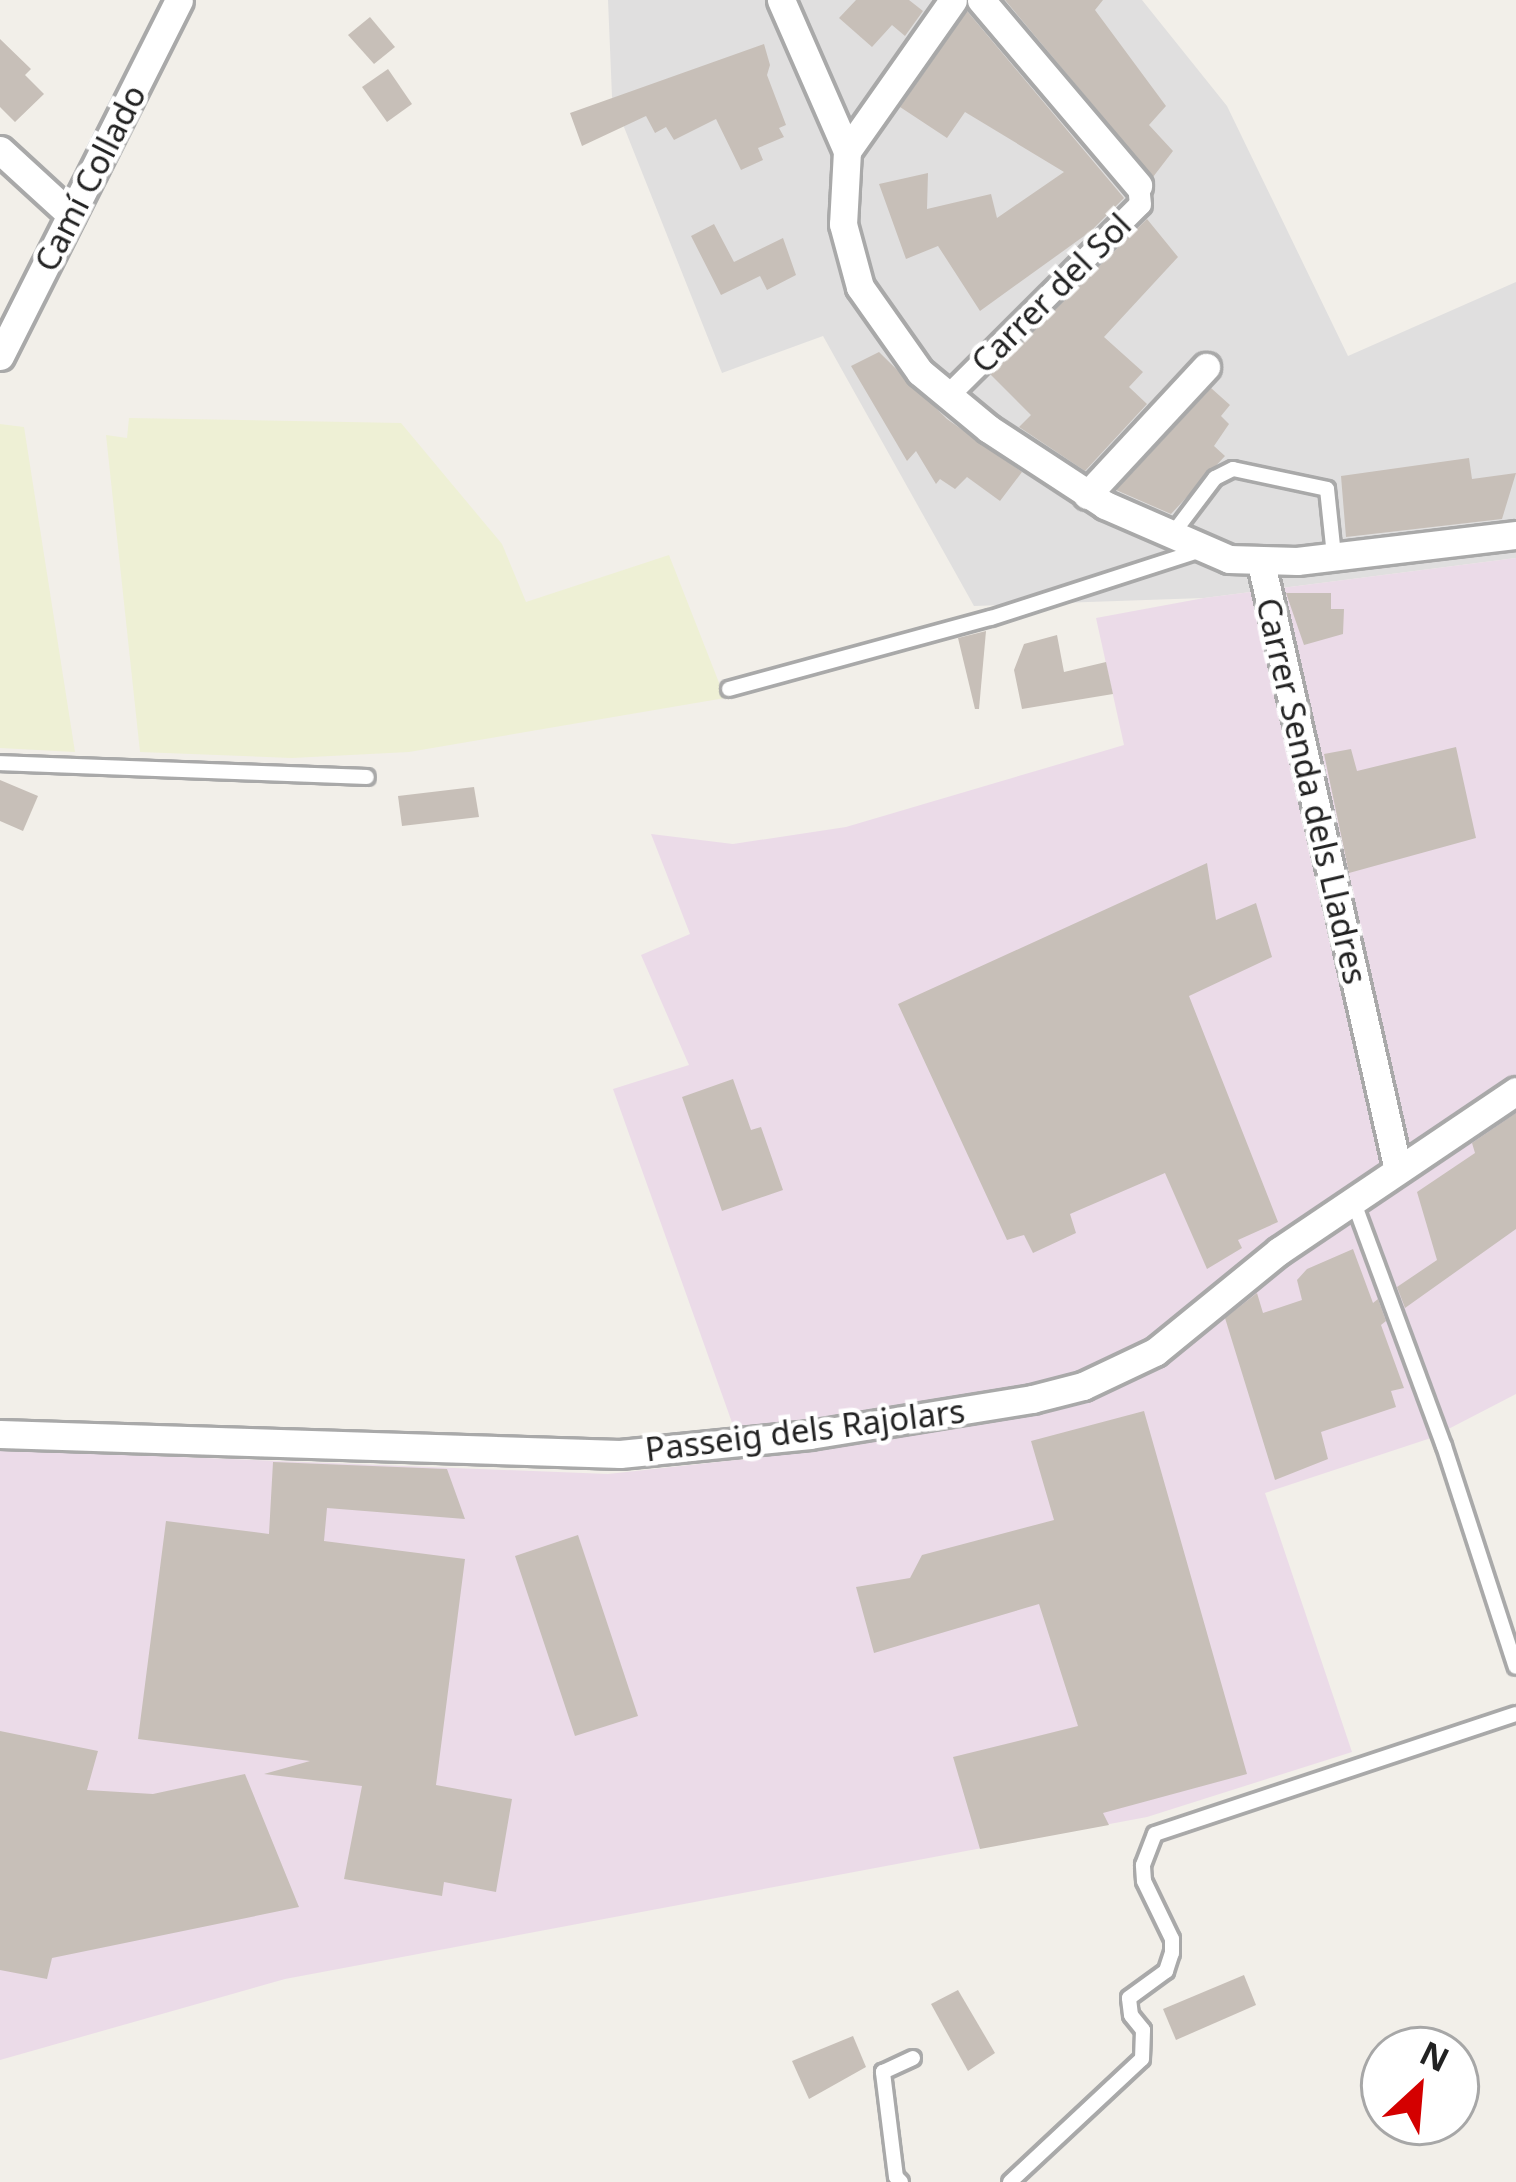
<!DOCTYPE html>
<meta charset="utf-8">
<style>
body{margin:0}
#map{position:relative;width:1516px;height:2182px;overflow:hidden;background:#f2efe9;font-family:"Noto Sans",sans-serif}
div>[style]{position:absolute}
.residential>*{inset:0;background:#e0dfdf}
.industrial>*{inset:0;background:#ebdbe8}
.farmland>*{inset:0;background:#eef0d5}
.building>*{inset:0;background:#c7bfb8}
.roads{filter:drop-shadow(3px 0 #a9a9a9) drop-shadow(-3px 0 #a9a9a9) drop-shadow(0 3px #a9a9a9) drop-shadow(0 -3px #a9a9a9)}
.service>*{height:14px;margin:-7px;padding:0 7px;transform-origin:7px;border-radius:7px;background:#fff}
.pedestrian>*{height:21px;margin:-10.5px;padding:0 10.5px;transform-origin:10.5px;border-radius:10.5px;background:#fff}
.minor>*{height:27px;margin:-13.5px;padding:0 13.5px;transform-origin:13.5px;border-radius:13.5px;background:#fff}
span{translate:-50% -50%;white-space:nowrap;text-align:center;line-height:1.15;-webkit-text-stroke:9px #fff;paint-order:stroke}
.street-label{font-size:33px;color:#222}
.north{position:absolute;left:1360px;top:2026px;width:120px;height:120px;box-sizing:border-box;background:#fff;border:3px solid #a7a7a7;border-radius:50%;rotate:26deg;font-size:33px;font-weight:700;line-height:48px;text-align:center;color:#222}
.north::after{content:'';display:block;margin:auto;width:42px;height:54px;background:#d40000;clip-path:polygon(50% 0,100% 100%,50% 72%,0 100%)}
</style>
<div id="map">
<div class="residential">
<i style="clip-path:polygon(608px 0,1142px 0,1227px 106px,1348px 356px,1516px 282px,1516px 558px,1204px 598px,974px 606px,823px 336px,722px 373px,612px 97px)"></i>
</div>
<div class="industrial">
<i style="clip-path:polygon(1516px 558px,1516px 1394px,1431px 1438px,1265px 1493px,1352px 1752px,1147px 1817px,285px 1979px,0 2060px,0 1450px,608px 1474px,745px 1459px,613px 1089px,689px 1065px,641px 955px,690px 934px,651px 834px,733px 844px,846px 827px,1124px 745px,1096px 618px,1204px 598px)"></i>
</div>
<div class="farmland">
<i style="clip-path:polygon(129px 418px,401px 423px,502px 544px,526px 602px,669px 555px,725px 698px,409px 752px,292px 758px,140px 752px,106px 435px,127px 438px)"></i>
<i style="clip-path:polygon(0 424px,24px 427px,75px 752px,0 748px)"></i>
</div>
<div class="building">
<i style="clip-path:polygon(856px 0,909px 0,923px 11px,905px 36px,892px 25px,872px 47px,839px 18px)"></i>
<i style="clip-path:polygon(1005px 0,1103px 0,1095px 10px,1166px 106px,1149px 125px,1173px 151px,1153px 177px)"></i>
<i style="clip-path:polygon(967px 11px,1124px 198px,1091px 231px,980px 311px,938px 246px,906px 259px,879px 184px,928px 173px,927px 209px,991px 194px,997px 218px,1064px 172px,965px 112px,947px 138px,900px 107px)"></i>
<i style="clip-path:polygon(370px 17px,395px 47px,374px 64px,348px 35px)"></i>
<i style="clip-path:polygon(0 39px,31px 69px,25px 75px,44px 94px,15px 122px,0 107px)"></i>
<i style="clip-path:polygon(764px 44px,770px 65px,767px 75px,786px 125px,779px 128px,784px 137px,758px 148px,763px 160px,741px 170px,716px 119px,674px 140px,666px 127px,655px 133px,646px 116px,582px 146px,570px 113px)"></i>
<i style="clip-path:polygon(388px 69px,412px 104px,387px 122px,362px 87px)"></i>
<i style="clip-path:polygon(1147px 219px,1178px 257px,1104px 337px,1143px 372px,1129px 387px,1147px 404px,1085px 471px,1019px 427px,1031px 415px,990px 374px)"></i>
<i style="clip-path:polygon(714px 224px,734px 262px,783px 238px,796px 275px,767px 290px,760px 276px,721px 295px,691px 236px)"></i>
<i style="clip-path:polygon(879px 352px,947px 419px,1022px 472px,1000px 501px,967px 477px,955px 489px,940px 479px,936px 484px,916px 451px,907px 461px,851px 366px)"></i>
<i style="clip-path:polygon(1211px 388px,1230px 405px,1221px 416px,1229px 424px,1214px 446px,1225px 456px,1171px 514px,1116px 490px)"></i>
<i style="clip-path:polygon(1469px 458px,1472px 479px,1516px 473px,1502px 519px,1346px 537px,1341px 476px)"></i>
<i style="clip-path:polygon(1286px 593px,1331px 593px,1331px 609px,1344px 609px,1343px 634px,1304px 645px)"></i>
<i style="clip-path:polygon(986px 631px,979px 709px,975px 709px,958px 638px)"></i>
<i style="clip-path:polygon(1057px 635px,1064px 672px,1106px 662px,1113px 694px,1022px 709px,1014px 670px,1024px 644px)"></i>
<i style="clip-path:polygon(1456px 747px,1476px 838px,1349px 873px,1324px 754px,1351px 749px,1357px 771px)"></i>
<i style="clip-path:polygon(0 780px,38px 796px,23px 831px,0 821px)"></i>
<i style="clip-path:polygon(474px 787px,479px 817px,402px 826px,398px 796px)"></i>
<i style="clip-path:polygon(1207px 863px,1216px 920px,1256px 903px,1272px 957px,1189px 996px,1278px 1222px,1238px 1240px,1242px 1248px,1207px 1269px,1165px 1173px,1070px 1214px,1076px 1233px,1033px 1253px,1024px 1235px,1007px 1240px,898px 1004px)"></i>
<i style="clip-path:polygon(733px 1079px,751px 1130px,761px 1127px,783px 1190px,722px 1211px,682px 1097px)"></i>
<i style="clip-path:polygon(1516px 1113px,1516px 1229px,1405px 1308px,1397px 1287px,1437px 1260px,1417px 1192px,1475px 1153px,1472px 1143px)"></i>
<i style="clip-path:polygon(1353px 1249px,1373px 1303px,1378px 1299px,1386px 1321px,1381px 1325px,1404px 1388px,1391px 1391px,1396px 1407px,1321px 1432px,1328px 1459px,1275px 1480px,1225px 1318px,1257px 1293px,1263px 1313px,1302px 1300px,1297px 1280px,1307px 1269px)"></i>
<i style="clip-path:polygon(1144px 1411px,1247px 1774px,1103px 1813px,1109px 1825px,980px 1849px,953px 1757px,1078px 1726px,1039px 1604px,874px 1653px,856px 1587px,910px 1578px,922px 1555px,1054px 1520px,1031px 1441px)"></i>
<i style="clip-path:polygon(273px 1462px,447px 1469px,465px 1519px,327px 1508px,324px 1541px,465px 1559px,436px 1785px,512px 1799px,496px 1892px,444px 1882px,442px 1896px,344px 1879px,362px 1786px,264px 1774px,310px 1761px,138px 1739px,166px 1521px,269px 1534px)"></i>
<i style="clip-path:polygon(578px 1535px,638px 1716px,575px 1736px,515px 1556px)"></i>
<i style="clip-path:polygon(0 1731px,98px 1751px,87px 1790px,153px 1794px,245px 1774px,299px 1907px,52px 1958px,47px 1979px,0 1970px)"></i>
<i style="clip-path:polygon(1244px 1975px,1256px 2005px,1176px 2040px,1163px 2009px)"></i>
<i style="clip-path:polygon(958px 1990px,995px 2053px,968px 2071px,931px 2004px)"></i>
<i style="clip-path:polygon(853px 2036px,866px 2067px,809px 2099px,792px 2061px)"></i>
</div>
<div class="roads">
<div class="service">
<i style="left:1171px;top:536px;width:73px;rotate:-52.8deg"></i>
<i style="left:1215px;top:478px;width:20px;rotate:-27deg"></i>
<i style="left:1233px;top:469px;width:96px;rotate:12deg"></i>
<i style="left:1327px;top:489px;width:67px;rotate:84deg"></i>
<i style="left:729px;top:689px;width:271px;rotate:-15.2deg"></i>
<i style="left:991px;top:618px;width:221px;rotate:-17.9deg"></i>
<i style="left:0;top:763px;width:367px;rotate:2.2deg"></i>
<i style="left:1354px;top:1203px;width:259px;rotate:69.7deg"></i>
<i style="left:1444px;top:1446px;width:232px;rotate:72deg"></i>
<i style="left:901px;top:2182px;width:7px;rotate:-135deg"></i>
<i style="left:896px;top:2177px;width:106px;rotate:-97.1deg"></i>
<i style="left:883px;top:2072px;width:33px;rotate:-25deg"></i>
<i style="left:1010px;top:2182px;width:180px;rotate:-43deg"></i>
<i style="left:1142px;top:2059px;width:29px;rotate:-88deg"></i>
<i style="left:1143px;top:2030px;width:19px;rotate:-129deg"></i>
<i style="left:1131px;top:2015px;width:17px;rotate:-97deg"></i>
<i style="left:1129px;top:1998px;width:46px;rotate:-36.1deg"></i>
<i style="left:1166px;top:1971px;width:19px;rotate:-72deg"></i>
<i style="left:1172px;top:1953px;width:14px;rotate:-90deg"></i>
<i style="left:1172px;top:1939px;width:64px;rotate:-115.8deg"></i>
<i style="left:1144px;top:1881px;width:16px;rotate:-94deg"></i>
<i style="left:1143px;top:1865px;width:33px;rotate:-69deg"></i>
<i style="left:1155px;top:1834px;width:380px;rotate:-18.4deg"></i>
</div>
<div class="pedestrian">
<i style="left:947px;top:396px;width:272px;rotate:-44.9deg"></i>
<i style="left:1140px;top:204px;width:19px;rotate:-96deg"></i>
</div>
<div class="minor">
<i style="left:781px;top:0;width:165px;rotate:66.4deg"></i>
<i style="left:847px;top:151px;width:73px;rotate:93.1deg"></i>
<i style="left:843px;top:224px;width:65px;rotate:74.9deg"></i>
<i style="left:860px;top:287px;width:104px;rotate:54.8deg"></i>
<i style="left:920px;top:372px;width:89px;rotate:39.6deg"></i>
<i style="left:989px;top:429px;width:139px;rotate:33.2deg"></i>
<i style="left:1105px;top:505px;width:135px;rotate:23.5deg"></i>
<i style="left:1229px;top:559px;width:68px;rotate:1.7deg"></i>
<i style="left:1297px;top:561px;width:221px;rotate:-6.8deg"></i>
<i style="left:981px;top:0;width:243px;rotate:49.7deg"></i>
<i style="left:0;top:150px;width:96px;rotate:42.5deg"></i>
<i style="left:847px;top:151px;width:184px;rotate:-54.9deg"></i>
<i style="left:0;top:356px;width:398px;rotate:-63.3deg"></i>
<i style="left:1087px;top:495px;width:175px;rotate:-47.1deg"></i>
<i style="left:1261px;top:563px;width:622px;rotate:77.28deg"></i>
<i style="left:0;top:1434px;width:620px;rotate:1.85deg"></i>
<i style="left:620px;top:1454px;width:191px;rotate:-5.7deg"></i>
<i style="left:810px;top:1435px;width:225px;rotate:-9.2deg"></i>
<i style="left:1032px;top:1399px;width:53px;rotate:-14.3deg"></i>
<i style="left:1083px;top:1386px;width:80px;rotate:-25.3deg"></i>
<i style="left:1155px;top:1352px;width:160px;rotate:-39.2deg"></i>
<i style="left:1279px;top:1251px;width:286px;rotate:-34deg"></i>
</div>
</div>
<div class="street-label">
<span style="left:90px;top:178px;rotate:-63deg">Camí Collado</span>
<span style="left:1051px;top:293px;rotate:-45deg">Carrer del Sol</span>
<span style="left:1312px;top:791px;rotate:77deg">Carrer Senda dels Lladres</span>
<span style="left:805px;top:1430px;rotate:-7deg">Passeig dels Rajolars</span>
</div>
<div class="north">N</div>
</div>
